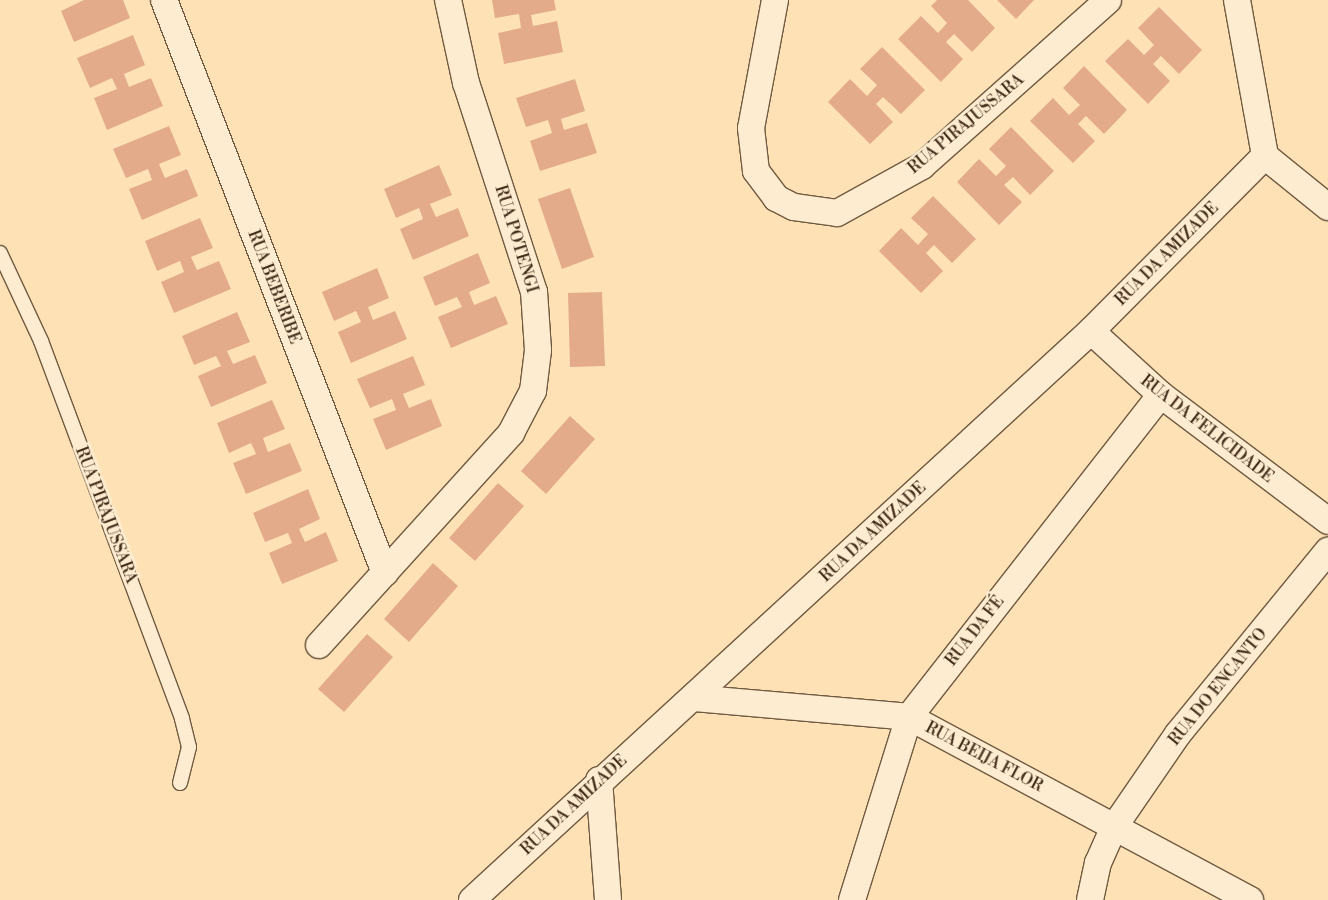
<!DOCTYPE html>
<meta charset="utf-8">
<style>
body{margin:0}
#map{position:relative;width:1328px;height:900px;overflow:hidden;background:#fee2b6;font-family:"Libre Bodoni",serif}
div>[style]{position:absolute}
.building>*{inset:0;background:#e4ab8b}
.roads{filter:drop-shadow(1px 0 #705a41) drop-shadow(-1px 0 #705a41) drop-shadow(0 1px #705a41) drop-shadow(0 -1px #705a41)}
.lane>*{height:14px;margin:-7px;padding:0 7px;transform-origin:7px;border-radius:7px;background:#feecd0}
.street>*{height:26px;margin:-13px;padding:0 13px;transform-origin:13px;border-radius:13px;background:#feecd0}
span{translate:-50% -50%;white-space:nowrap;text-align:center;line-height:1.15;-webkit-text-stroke:5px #feecd0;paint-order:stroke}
.street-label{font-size:16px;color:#412c1a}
</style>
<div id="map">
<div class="building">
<i style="clip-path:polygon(84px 0,123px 0,130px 18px,74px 42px,61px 11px)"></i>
<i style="clip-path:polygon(492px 0,554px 0,556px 10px,531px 15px,533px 26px,557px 21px,563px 52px,504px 64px,498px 33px,521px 28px,519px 14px,495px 18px)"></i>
<i style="clip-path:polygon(937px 0,968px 0,995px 28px,972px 52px,954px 34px,946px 42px,963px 59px,941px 82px,898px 39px,921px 16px,938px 33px,947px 23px,931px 6px)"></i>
<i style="clip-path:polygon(997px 0,1034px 0,1016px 19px)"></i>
<i style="clip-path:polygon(1159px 7px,1202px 50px,1179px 74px,1161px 56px,1153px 64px,1170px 81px,1148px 104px,1105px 61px,1128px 39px,1144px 55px,1154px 45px,1138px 28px)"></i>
<i style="clip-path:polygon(133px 35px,145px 65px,124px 74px,129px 87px,151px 78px,163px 106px,107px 130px,94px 98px,117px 89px,112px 78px,90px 88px,77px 58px)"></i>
<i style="clip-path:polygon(882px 47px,925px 90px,901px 114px,883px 97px,876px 104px,893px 122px,870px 144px,828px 102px,850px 79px,867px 96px,877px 85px,860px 69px)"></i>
<i style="clip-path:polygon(1084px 66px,1127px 110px,1104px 134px,1086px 116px,1078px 124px,1095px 141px,1073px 163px,1030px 121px,1053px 98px,1069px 115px,1080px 105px,1063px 88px)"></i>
<i style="clip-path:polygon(575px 79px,585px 111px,561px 119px,564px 130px,587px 123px,597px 153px,540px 171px,530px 141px,552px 133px,548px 120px,526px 127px,516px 98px)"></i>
<i style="clip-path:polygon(169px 126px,181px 155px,159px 164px,165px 178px,187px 169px,198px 196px,142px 220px,129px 189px,152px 180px,148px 169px,126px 178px,113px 149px)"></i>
<i style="clip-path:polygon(1011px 127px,1054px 171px,1030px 195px,1013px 177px,1004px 185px,1022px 202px,999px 225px,957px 182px,979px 159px,996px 176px,1006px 166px,989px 149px)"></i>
<i style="clip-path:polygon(439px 165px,452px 195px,430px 204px,436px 217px,458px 208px,469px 236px,413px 260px,400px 229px,423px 219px,419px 208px,396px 218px,384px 189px)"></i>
<i style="clip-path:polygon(570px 188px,594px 257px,562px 269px,538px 199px)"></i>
<i style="clip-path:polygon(933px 196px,976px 239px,952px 263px,934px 245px,926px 253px,943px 271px,921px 293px,879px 251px,901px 228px,918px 245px,928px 234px,911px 218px)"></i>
<i style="clip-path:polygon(200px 218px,213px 248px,191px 257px,197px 270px,219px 261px,231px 289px,174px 313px,161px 282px,184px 272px,180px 261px,157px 271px,145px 241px)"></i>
<i style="clip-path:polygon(478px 253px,490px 283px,469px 292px,474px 305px,496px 296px,508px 324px,451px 348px,438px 317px,462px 307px,457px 297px,435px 306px,423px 277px)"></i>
<i style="clip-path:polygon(377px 268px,389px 298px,368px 307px,373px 320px,395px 311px,407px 339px,351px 363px,338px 332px,361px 322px,356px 311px,334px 321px,322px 292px)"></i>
<i style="clip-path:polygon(602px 292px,605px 366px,570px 367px,568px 293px)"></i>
<i style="clip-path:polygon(237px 312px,250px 342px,227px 351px,233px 364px,255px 355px,267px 383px,211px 407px,198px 376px,221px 366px,216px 356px,194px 365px,182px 336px)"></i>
<i style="clip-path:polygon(413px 356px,425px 385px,403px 394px,409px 408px,431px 399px,442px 426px,386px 450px,373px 419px,396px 410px,392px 399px,370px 408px,357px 379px)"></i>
<i style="clip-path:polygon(272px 400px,285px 429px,263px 438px,268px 452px,290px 443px,302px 471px,246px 494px,233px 463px,256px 454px,251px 443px,229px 453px,217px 423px)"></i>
<i style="clip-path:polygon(570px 416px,595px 439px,546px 494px,521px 471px)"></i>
<i style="clip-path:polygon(498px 483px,524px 506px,475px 561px,449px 538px)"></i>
<i style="clip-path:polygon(308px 489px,320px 519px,299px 529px,305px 542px,326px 532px,338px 561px,282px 584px,269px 553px,292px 543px,288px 533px,265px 542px,253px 513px)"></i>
<i style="clip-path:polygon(433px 563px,458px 586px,409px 642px,384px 619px)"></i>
<i style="clip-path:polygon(367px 634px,393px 657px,344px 712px,318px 689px)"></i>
</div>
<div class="roads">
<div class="lane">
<i style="left:0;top:253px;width:97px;rotate:65deg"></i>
<i style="left:41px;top:341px;width:403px;rotate:69.5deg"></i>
<i style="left:182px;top:719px;width:29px;rotate:76deg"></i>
<i style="left:189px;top:747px;width:37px;rotate:104deg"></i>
</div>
<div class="street">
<i style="left:164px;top:0;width:614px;rotate:68.91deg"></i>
<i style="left:775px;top:0;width:130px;rotate:100.6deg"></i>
<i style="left:751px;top:128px;width:43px;rotate:83.4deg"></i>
<i style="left:756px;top:171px;width:34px;rotate:53deg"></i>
<i style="left:776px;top:198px;width:20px;rotate:27deg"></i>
<i style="left:794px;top:207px;width:43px;rotate:7.9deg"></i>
<i style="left:837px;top:213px;width:97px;rotate:-28.9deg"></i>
<i style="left:922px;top:166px;width:249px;rotate:-41.7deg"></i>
<i style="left:1237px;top:0;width:158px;rotate:79.8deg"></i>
<i style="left:1265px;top:156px;width:81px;rotate:39deg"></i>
<i style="left:1091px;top:331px;width:95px;rotate:42.4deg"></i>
<i style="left:1161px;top:395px;width:209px;rotate:37deg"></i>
<i style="left:319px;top:645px;width:286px;rotate:-47.8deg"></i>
<i style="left:511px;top:433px;width:47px;rotate:-62.4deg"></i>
<i style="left:533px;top:391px;width:41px;rotate:-83deg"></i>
<i style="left:538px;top:350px;width:58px;rotate:-93.9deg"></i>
<i style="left:534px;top:292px;width:220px;rotate:-108deg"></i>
<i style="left:466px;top:83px;width:85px;rotate:-102.2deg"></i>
<i style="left:693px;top:698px;width:217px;rotate:5deg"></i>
<i style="left:909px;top:717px;width:387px;rotate:28.2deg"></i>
<i style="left:599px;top:780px;width:120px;rotate:85.7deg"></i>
<i style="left:472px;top:900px;width:841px;rotate:-42.59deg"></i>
<i style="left:1091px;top:331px;width:247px;rotate:-45.2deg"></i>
<i style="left:852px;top:900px;width:192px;rotate:-72.7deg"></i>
<i style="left:909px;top:717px;width:409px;rotate:-52deg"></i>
<i style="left:1090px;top:900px;width:38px;rotate:-78deg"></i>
<i style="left:1098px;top:863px;width:39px;rotate:-66deg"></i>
<i style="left:1114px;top:827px;width:113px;rotate:-55.5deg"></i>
<i style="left:1178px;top:734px;width:237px;rotate:-50.7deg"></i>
</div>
</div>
<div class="street-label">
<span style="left:966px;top:124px;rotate:-40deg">RUA PIRAJUSSARA</span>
<span style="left:516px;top:239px;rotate:73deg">RUA POTENGI</span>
<span style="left:1167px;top:254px;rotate:-45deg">RUA DA AMIZADE</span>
<span style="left:274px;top:287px;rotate:69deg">RUA BEBERIBE</span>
<span style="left:1207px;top:429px;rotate:38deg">RUA DA FELICIDADE</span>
<span style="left:106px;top:515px;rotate:69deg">RUA PIRAJUSSARA</span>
<span style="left:873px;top:532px;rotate:-43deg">RUA DA AMIZADE</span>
<span style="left:975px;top:631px;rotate:-52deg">RUA DA FÉ</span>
<span style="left:1218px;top:687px;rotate:-51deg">RUA DO ENCANTO</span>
<span style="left:984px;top:757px;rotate:28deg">RUA BEIJA FLOR</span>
<span style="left:574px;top:805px;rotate:-43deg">RUA DA AMIZADE</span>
</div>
</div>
